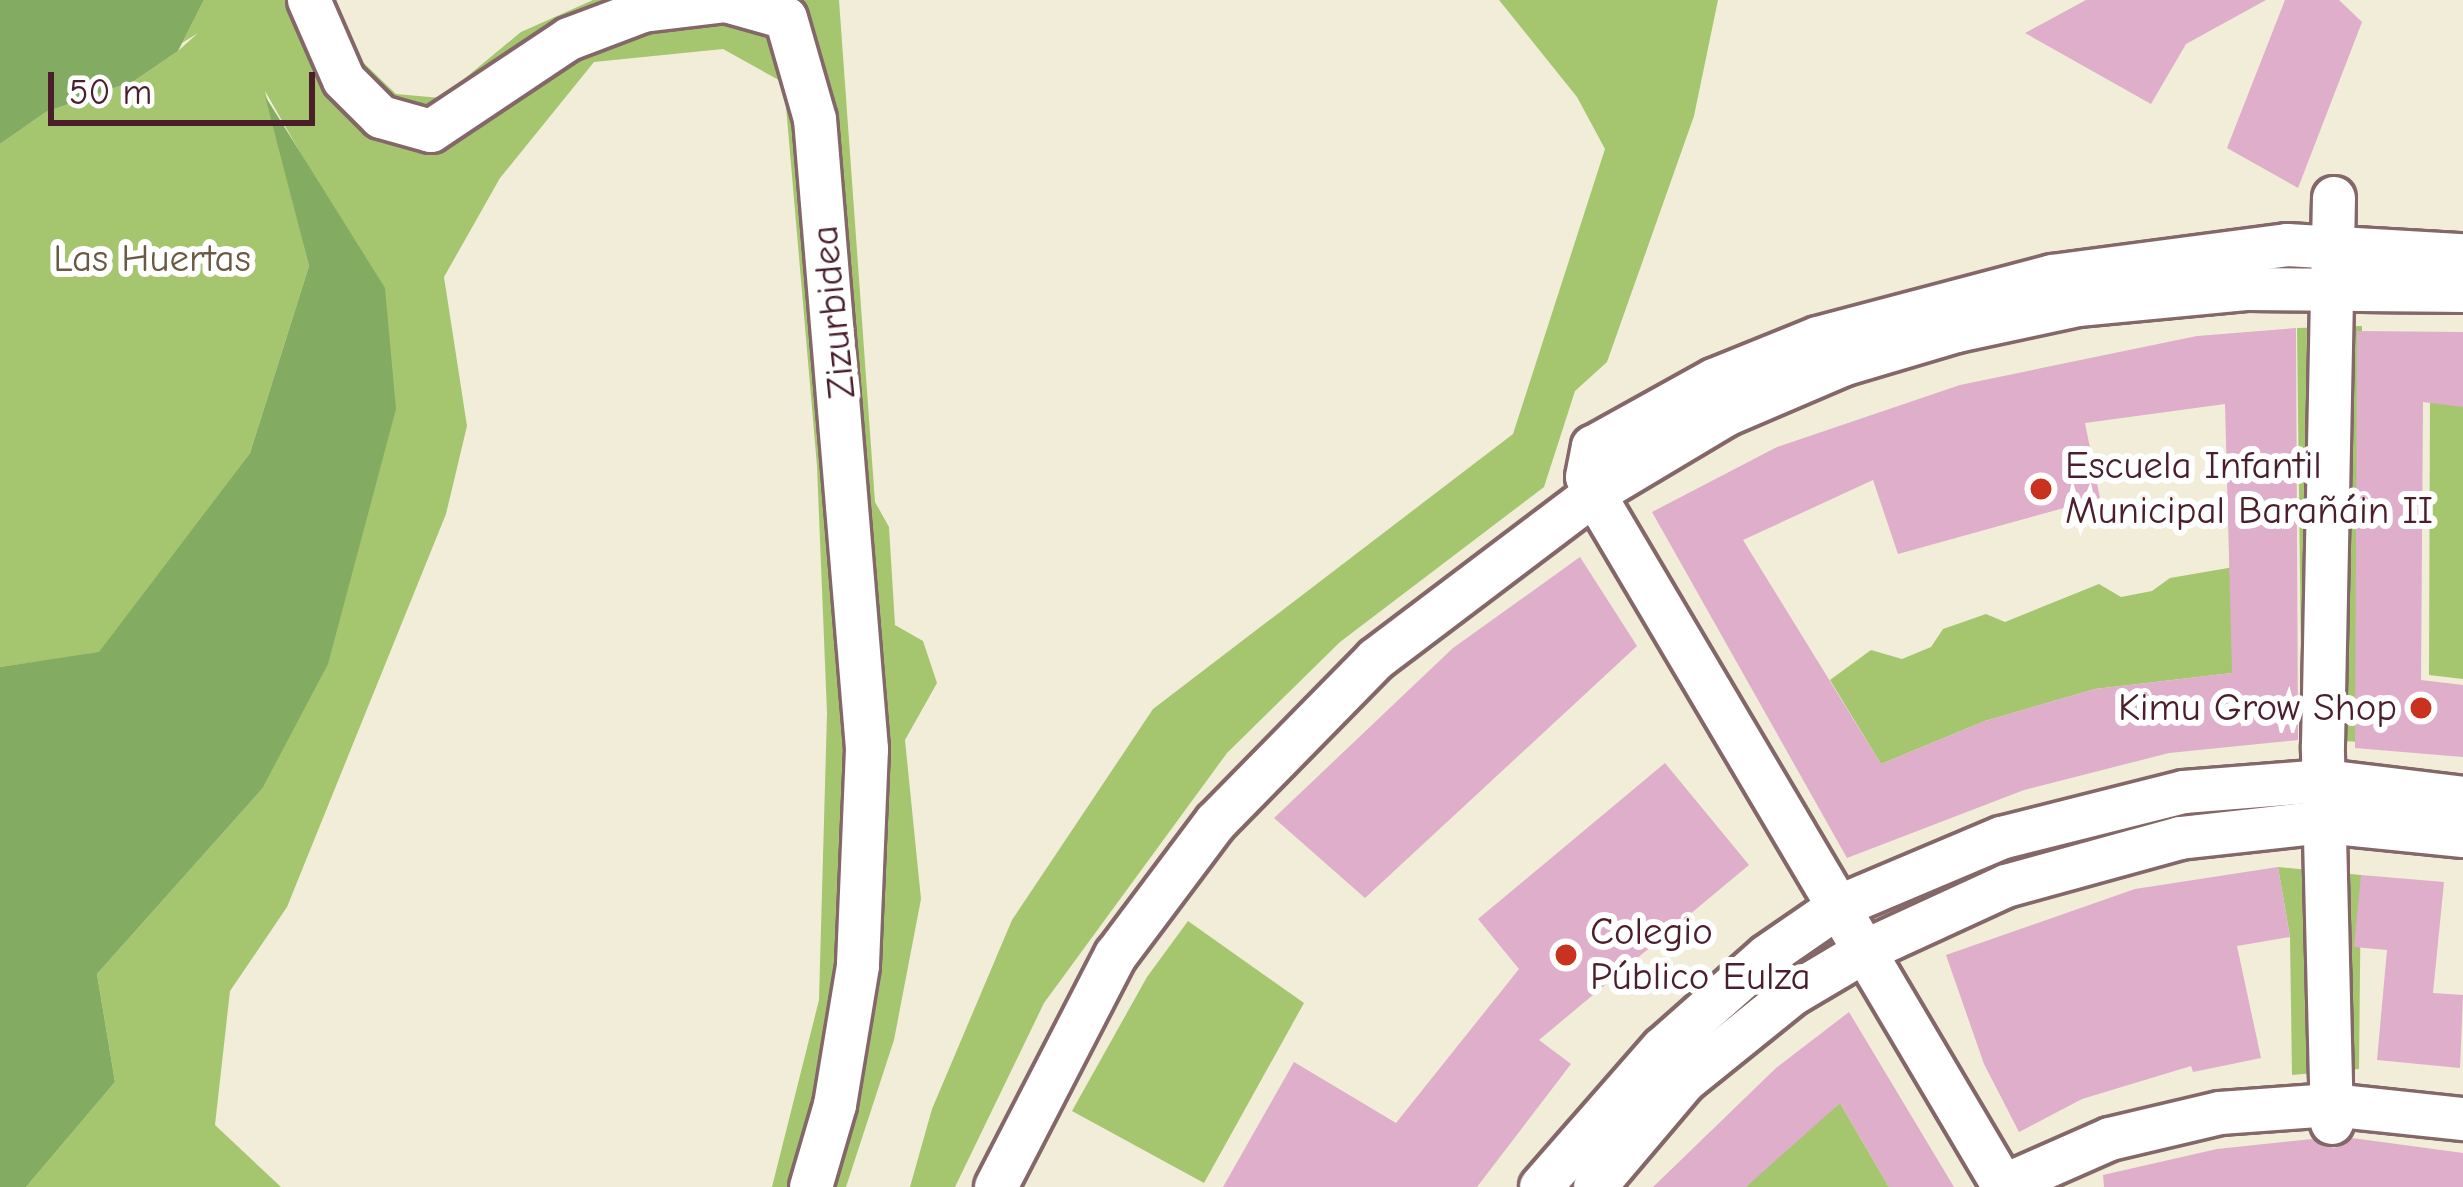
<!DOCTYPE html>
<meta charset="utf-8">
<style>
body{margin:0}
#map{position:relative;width:2463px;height:1187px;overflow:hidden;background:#f1edd9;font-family:"Comic Neue",sans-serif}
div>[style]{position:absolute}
.green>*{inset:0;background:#a5c66f}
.forest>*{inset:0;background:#84ab62}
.building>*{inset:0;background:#deaeca}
.roads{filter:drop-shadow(3px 0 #846768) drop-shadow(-3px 0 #846768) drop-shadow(0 3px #846768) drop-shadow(0 -3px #846768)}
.street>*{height:42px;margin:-21px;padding:0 21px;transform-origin:21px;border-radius:21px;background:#fff}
.dots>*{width:33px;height:33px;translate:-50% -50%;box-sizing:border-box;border:6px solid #fff;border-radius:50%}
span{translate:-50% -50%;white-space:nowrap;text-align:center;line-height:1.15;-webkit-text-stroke:12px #fff;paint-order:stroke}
.park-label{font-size:39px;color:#6a5943}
.street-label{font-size:39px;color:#4a1f2b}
.poi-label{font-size:39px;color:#4a1f2b}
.left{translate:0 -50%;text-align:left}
.right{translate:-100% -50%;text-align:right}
.scale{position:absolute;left:48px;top:72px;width:267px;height:54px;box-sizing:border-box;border:6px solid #4a1f2b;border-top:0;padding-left:15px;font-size:36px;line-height:42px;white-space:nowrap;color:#4a1f2b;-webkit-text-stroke:9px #fff;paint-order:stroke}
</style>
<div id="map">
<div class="green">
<i style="clip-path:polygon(204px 0,334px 0,345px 45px,396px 94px,441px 98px,521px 32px,593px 0,839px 0,875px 502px,889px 527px,895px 625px,923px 641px,937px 683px,905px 740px,921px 899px,894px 1040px,846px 1187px,772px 1187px,819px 1000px,827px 713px,817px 466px,784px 83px,723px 49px,594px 62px,500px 178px,444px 277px,467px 426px,446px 514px,287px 907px,230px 991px,215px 1125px,281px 1187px,26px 1187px,115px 1082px,97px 974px,262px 789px,321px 189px,265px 91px,309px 266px,250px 453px,99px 653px,0 667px,0 144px,46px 112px,134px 81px,178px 51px,198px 33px,182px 43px)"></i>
<i style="clip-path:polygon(1499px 0,1718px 0,1694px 116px,1607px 362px,1575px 391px,1544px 487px,1340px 642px,1227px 753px,1044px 1003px,955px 1187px,910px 1187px,932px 1109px,1012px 920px,1153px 709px,1513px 434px,1605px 149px,1577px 97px)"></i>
<i style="clip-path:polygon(2362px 326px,2362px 742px,2302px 739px,2297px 328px)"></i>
<i style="clip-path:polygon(2430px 396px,2463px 401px,2463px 679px,2429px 675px)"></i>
<i style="clip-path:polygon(2234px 567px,2232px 673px,2095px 689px,1985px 721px,1881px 764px,1830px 680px,1871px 650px,1902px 659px,1931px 647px,1943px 629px,1986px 614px,2005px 622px,2099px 584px,2121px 597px,2152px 591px,2170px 578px)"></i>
<i style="clip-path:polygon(2278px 867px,2361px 875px,2359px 1069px,2292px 1075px,2290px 937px)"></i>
<i style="clip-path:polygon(1188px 921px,1304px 1003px,1204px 1183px,1072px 1111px,1147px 977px)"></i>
<i style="clip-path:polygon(1840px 1103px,1889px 1187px,1746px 1187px,1759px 1172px)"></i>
</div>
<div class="forest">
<i style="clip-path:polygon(0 0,204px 0,178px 51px,134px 81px,46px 112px,0 144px)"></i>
<i style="clip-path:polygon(265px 96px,385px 288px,396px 409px,328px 664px,262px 789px,97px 974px,115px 1082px,26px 1187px,0 1187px,0 667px,99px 652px,250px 453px,309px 266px)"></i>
</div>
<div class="building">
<i style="clip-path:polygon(2086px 0,2266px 0,2186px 44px,2151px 104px,2025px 33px)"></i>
<i style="clip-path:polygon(2285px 0,2339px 0,2362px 22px,2298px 188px,2227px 148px)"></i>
<i style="clip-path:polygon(evenodd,2296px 328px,2298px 740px,2169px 753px,2024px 790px,1847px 858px,1652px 512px,1777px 447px,1960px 385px,2197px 336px,2296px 328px,2225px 404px,2232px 673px,2095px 689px,1985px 721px,1881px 764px,1743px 540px,1873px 480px,1898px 554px,2100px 498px,2085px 423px,2225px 404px)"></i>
<i style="clip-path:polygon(2357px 331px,2463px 332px,2463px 407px,2423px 402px,2421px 680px,2463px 685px,2463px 757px,2355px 748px)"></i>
<i style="clip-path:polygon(1580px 557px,1637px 646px,1365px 898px,1274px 818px,1453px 648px)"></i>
<i style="clip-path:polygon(1665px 763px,1749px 865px,1539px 1040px,1571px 1064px,1477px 1187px,1223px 1187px,1294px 1062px,1396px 1123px,1519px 969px,1478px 919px)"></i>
<i style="clip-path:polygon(2278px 867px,2290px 937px,2237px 946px,2261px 1058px,2193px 1072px,2191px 1066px,2082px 1099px,2019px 1132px,1984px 1064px,1946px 955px,2135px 889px)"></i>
<i style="clip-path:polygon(2361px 875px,2444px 882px,2433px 993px,2463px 995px,2460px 1068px,2377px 1060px,2387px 950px,2354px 947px)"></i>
<i style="clip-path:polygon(1849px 1012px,1954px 1187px,1889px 1187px,1840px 1103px,1746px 1187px,1653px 1187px,1776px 1068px)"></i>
<i style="clip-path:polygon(2352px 1138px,2463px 1153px,2463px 1187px,2104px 1187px,2103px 1175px,2217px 1149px,2312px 1139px,2334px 1148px)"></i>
</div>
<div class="roads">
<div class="street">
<i style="left:309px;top:0;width:87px;rotate:66.4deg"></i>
<i style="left:344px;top:80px;width:52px;rotate:45deg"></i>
<i style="left:381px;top:117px;width:52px;rotate:15.6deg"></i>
<i style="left:431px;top:131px;width:166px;rotate:-33.7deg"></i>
<i style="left:569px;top:39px;width:79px;rotate:-20.7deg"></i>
<i style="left:643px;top:11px;width:84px;rotate:-6.9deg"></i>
<i style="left:726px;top:1px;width:62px;rotate:15.8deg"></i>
<i style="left:786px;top:18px;width:105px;rotate:74deg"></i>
<i style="left:815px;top:119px;width:632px;rotate:85.28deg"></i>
<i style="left:867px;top:749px;width:217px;rotate:92.4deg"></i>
<i style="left:858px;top:966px;width:141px;rotate:99.4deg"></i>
<i style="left:835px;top:1105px;width:85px;rotate:106.3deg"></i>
<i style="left:2332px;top:1123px;width:378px;rotate:-91.4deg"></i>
<i style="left:2323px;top:745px;width:547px;rotate:-88.85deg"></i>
<i style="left:996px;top:1187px;width:261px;rotate:-62.7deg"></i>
<i style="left:1116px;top:955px;width:166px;rotate:-53.1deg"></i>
<i style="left:1216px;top:822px;width:228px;rotate:-45.5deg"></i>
<i style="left:1376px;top:659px;width:273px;rotate:-37.1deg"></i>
<i style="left:1594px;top:494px;width:154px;rotate:-30.9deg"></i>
<i style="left:1726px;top:415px;width:129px;rotate:-23.2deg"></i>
<i style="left:1845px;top:364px;width:117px;rotate:-16.4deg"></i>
<i style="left:1957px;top:331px;width:124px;rotate:-12.1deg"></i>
<i style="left:2078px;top:305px;width:171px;rotate:-5.4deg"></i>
<i style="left:2248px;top:289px;width:215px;rotate:0.5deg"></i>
<i style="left:1541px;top:1187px;width:184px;rotate:-48.8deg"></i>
<i style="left:1662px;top:1049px;width:140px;rotate:-41.5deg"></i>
<i style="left:1767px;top:956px;width:86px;rotate:-34.6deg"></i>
<i style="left:1838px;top:907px;width:177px;rotate:-22.9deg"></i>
<i style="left:2001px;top:838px;width:189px;rotate:-14.1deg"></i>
<i style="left:2184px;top:792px;width:141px;rotate:-4.5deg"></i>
<i style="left:2325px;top:781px;width:139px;rotate:7deg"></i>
<i style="left:1595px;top:1187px;width:139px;rotate:-49.7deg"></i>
<i style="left:1685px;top:1081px;width:139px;rotate:-38.9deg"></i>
<i style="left:1793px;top:994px;width:86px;rotate:-30.7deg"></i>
<i style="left:1867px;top:950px;width:153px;rotate:-24.7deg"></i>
<i style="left:2006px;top:886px;width:180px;rotate:-15.4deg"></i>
<i style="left:2180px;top:838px;width:146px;rotate:-6.3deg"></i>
<i style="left:2325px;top:822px;width:139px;rotate:5.8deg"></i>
<i style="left:2001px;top:1187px;width:119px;rotate:-23.8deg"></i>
<i style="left:2110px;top:1139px;width:113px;rotate:-13.3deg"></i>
<i style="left:2220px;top:1113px;width:111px;rotate:-4.1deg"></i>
<i style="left:2331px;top:1105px;width:133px;rotate:6.1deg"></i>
<i style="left:2004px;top:1187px;width:805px;rotate:-120.61deg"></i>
<i style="left:1594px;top:494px;width:18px;rotate:-112deg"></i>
<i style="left:1587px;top:477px;width:31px;rotate:-79deg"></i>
<i style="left:1593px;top:447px;width:138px;rotate:-29deg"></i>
<i style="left:1714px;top:380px;width:112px;rotate:-22deg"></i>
<i style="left:1818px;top:338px;width:242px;rotate:-14.8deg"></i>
<i style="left:2052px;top:276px;width:237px;rotate:-7.5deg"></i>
<i style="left:2287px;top:245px;width:176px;rotate:3.3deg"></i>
</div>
</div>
<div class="dots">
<i style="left:2041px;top:489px;background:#c8321e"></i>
<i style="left:2421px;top:708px;background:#c8321e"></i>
<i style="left:1566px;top:955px;background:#c8321e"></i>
</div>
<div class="park-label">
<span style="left:152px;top:259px">Las Huertas</span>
</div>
<div class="street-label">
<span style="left:834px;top:312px;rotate:-96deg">Zizurbidea</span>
</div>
<div class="poi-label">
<span class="left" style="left:2065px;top:489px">Escuela Infantil<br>Municipal Barañáin II</span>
<span class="right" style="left:2397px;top:708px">Kimu Grow Shop</span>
<span class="left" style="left:1590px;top:955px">Colegio<br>Público Eulza</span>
</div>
<div class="scale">50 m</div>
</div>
